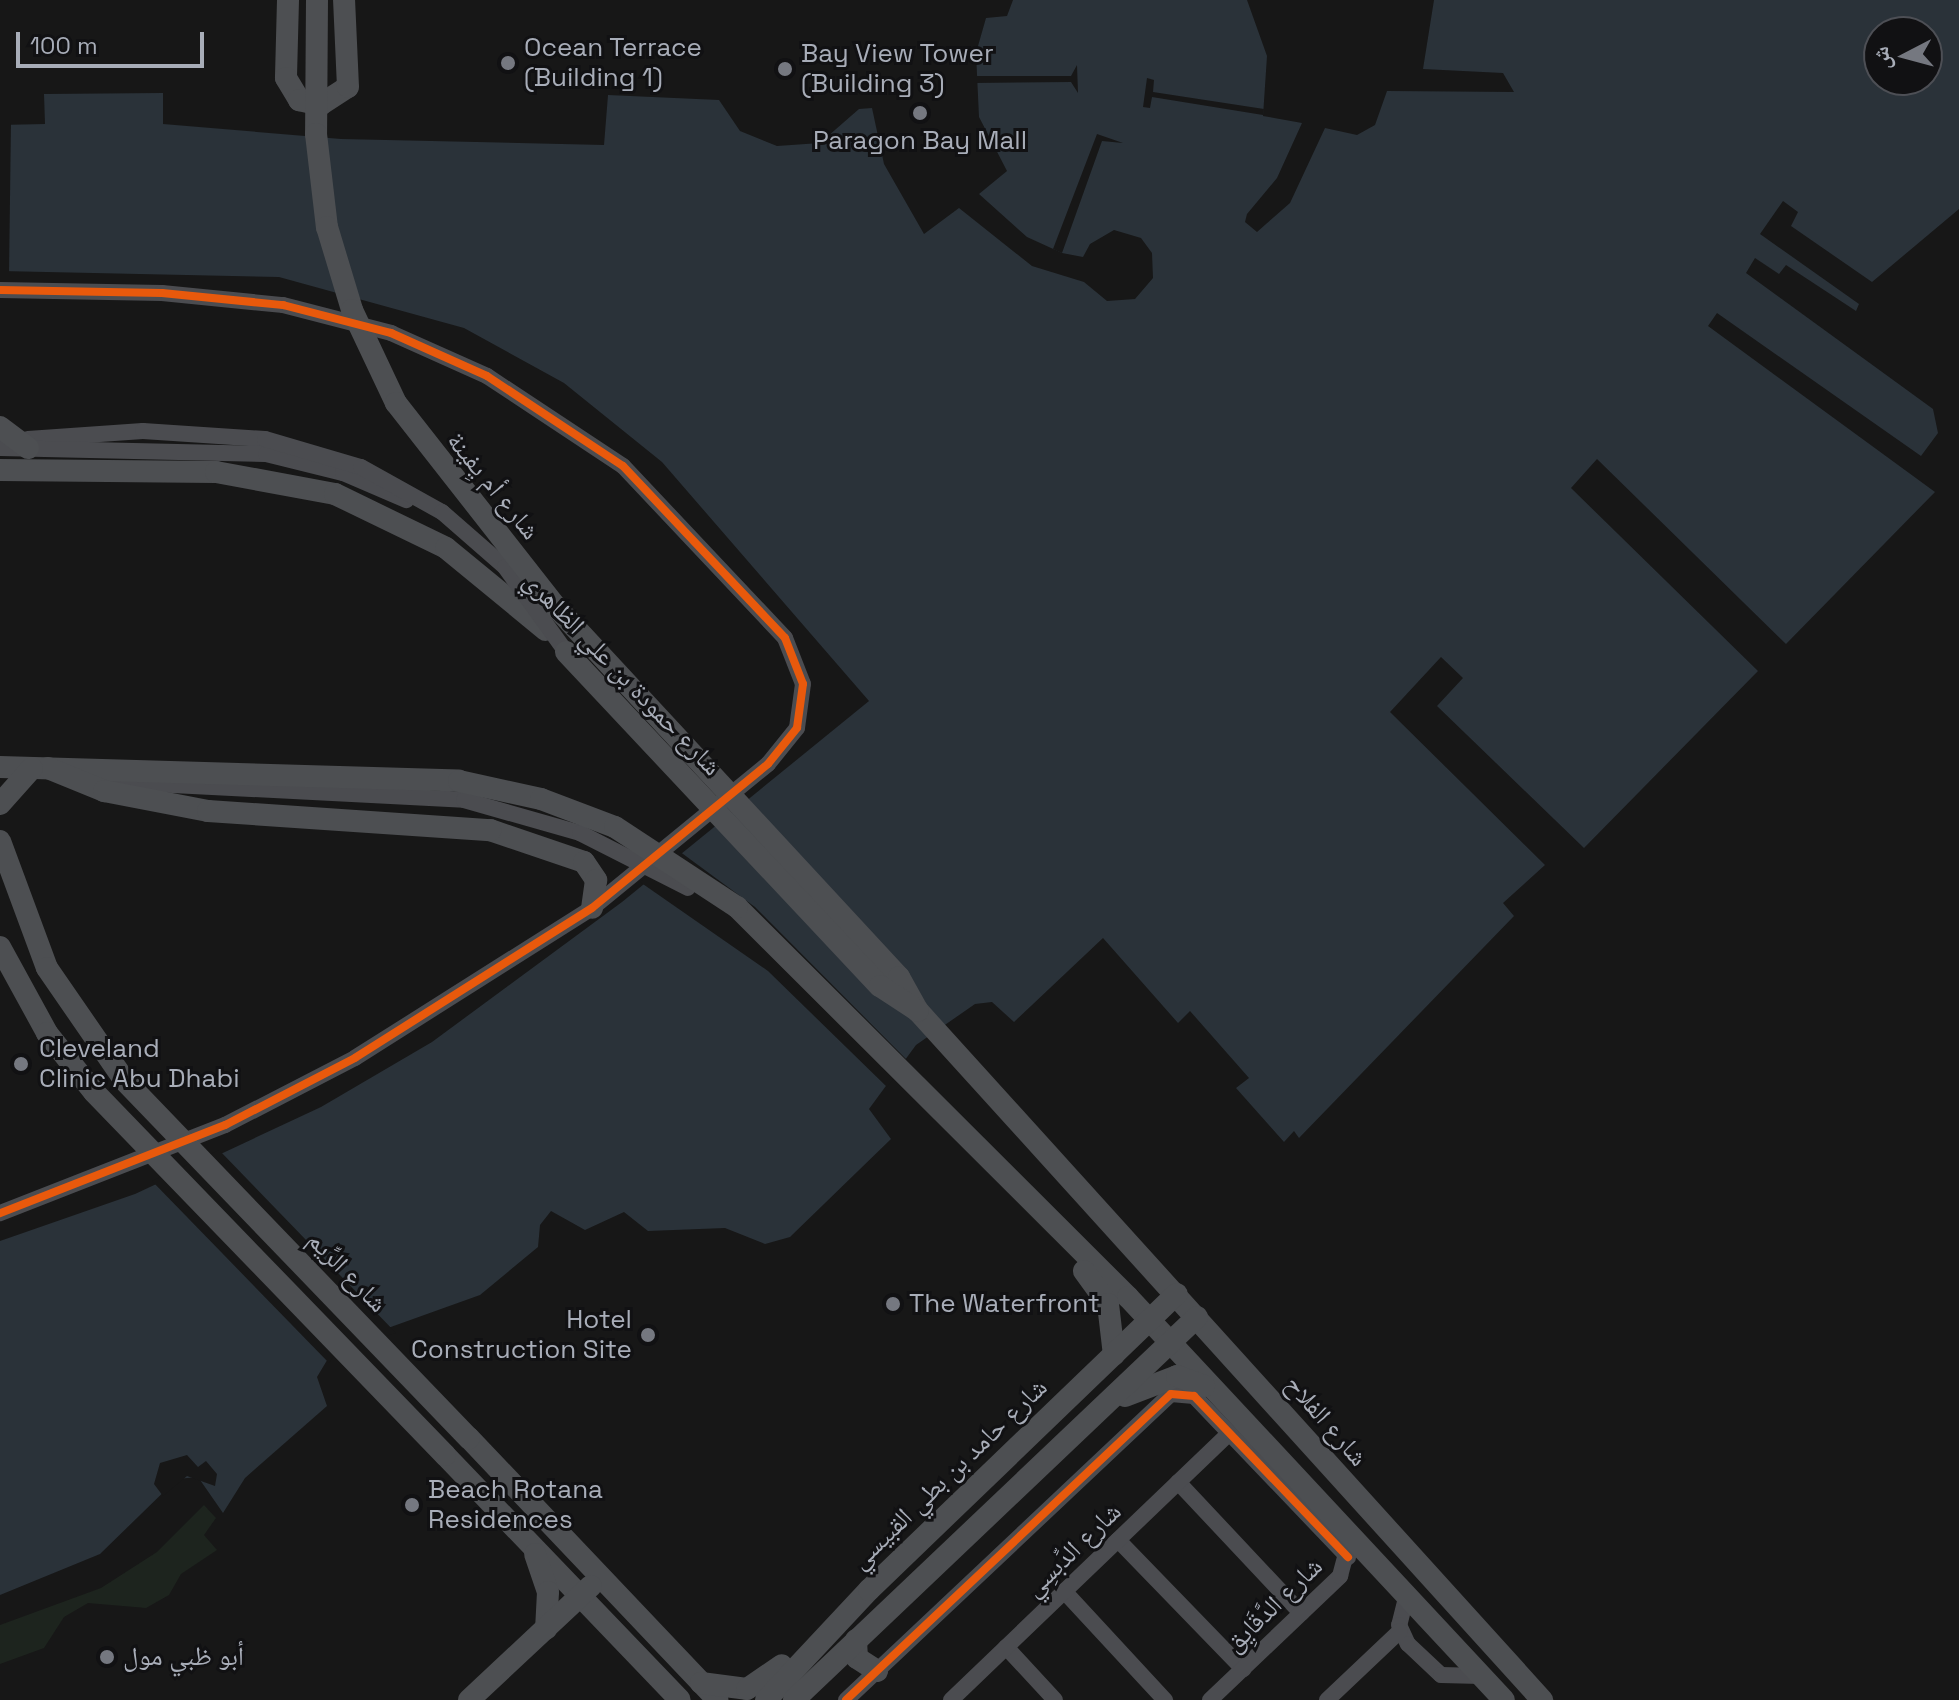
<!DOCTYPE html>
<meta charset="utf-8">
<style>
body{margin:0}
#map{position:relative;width:1959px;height:1700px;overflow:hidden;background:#171717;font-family:"Space Grotesk","Noto Naskh Arabic",sans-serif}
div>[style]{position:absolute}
.green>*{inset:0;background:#1d241e}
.water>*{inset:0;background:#2a3239}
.pier>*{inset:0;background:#171717}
.minor>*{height:16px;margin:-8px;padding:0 8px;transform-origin:8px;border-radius:8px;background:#4b4c50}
.major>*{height:22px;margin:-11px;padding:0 11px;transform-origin:11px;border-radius:11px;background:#4d4f52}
.minor-bridge>*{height:16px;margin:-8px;padding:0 8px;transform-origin:8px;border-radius:8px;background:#4b4c50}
.major-bridge>*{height:22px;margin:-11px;padding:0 11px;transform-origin:11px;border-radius:11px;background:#4d4f52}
.cycleway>*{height:8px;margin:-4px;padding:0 4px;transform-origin:4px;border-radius:4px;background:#e8590c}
.dots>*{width:22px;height:22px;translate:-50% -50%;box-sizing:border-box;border:4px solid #111113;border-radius:50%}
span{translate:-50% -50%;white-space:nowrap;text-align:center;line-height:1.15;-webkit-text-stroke:6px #111113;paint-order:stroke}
.poi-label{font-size:26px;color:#a8adb8}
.left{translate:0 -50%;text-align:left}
.right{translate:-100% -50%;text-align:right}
.street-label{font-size:26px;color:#a8adb8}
.north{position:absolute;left:1863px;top:16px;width:80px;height:80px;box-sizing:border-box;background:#111113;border:2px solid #4d4f55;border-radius:50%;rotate:264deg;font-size:22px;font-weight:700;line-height:32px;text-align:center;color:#a8adb8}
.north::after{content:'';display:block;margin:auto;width:28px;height:36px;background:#757880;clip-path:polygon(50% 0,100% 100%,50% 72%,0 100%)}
.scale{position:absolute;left:16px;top:32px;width:188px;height:36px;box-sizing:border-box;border:4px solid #a8adb8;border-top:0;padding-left:10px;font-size:24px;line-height:28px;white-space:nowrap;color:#a8adb8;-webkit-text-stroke:6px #111113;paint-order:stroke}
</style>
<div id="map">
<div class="green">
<i style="clip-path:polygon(204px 1505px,216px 1518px,204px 1535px,217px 1550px,181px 1574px,169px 1595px,146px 1608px,88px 1603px,64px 1617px,44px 1648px,0 1664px,0 1625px,101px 1588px,157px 1552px)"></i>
</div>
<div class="water">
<i style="clip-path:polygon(evenodd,1013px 0,1247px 0,1267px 56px,1263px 116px,1302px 123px,1277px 178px,1247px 214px,1245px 222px,1257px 232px,1290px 203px,1325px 128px,1357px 135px,1375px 125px,1387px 91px,1514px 92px,1503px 73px,1423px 69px,1434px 0,1959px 0,1959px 209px,1872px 282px,1791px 226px,1798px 212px,1783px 201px,1760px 234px,1859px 304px,1856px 311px,1786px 265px,1779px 274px,1755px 258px,1746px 273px,1933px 409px,1938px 433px,1921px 456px,1717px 313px,1708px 326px,1935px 492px,1786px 644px,1597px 459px,1571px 488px,1758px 671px,1584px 848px,1437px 706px,1463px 678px,1441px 657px,1390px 712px,1545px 865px,1503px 903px,1514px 916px,1299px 1138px,1294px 1131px,1284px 1142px,1236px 1088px,1249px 1078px,1190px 1011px,1178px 1023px,1103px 938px,1014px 1022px,992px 1002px,975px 1004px,916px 1045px,869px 1109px,891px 1139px,790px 1237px,765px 1244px,725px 1228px,648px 1231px,624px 1212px,585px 1230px,551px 1211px,540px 1225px,538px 1247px,480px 1295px,335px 1347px,317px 1377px,327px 1406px,245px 1478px,223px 1513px,198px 1477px,177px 1479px,100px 1554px,0 1595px,0 1241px,135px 1194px,321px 1107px,432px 1042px,622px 902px,869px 701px,662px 462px,564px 383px,464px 328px,279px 277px,0 271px,0 125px,45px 124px,44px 94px,163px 93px,163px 124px,341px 139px,604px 145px,608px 95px,719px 100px,740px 131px,777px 146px,820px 143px,859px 109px,872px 108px,884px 164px,924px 234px,959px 208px,1032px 266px,1084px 282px,1107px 301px,1135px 299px,1153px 278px,1152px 253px,1141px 238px,1114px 230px,1090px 244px,1083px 257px,1062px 253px,1027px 237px,979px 194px,1007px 171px,979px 117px,976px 53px,986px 18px,1007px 16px,1013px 0,1879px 32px,1927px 32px,1927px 80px,1879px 80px,1879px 32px)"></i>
</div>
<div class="pier">
<i style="clip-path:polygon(1077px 65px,1078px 93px,1071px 82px,973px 83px,973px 76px,1071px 76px)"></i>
<i style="clip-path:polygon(1147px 78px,1154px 80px,1153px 92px,1264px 109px,1263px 115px,1152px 97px,1150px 108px,1143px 107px)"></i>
<i style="clip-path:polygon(0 121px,11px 121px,9px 275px,0 275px)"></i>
<i style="clip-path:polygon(1097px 134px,1123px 143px,1102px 141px,1062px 253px,1053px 249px)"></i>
<i style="clip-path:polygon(679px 851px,755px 907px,908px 1061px,887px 1087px,768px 971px,640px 882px)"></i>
<i style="clip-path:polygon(219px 1150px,396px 1333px,338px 1350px,329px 1363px,152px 1181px)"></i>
<i style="clip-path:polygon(187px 1455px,198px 1467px,206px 1461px,217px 1474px,215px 1486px,187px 1476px,163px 1496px,154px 1484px,160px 1463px)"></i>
</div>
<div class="minor">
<i style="left:0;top:290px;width:162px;rotate:1.1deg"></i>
<i style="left:162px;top:293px;width:122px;rotate:5.7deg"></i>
<i style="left:283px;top:305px;width:112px;rotate:14.5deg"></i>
<i style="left:391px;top:333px;width:105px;rotate:24.1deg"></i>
<i style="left:487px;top:376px;width:163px;rotate:33.5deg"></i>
<i style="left:623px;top:466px;width:236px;rotate:46.7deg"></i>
<i style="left:785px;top:638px;width:49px;rotate:68.6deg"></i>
<i style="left:803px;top:684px;width:44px;rotate:97.8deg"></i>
<i style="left:797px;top:728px;width:46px;rotate:128.9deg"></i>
<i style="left:768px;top:764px;width:227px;rotate:140.7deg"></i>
<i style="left:592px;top:908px;width:280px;rotate:147.7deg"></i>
<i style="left:355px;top:1058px;width:146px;rotate:152.7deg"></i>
<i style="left:225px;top:1125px;width:242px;rotate:158.6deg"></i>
<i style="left:28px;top:439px;width:115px;rotate:-4deg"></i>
<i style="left:143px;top:431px;width:122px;rotate:3.8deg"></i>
<i style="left:0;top:448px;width:266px;rotate:1.3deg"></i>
<i style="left:266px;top:454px;width:79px;rotate:13.9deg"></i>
<i style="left:343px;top:473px;width:69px;rotate:23.2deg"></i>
<i style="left:94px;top:781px;width:370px;rotate:2.9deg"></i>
<i style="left:1178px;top:1482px;width:180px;rotate:46.8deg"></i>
<i style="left:1118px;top:1540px;width:180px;rotate:45.9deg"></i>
<i style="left:1064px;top:1591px;width:149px;rotate:47.2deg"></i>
<i style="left:1407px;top:1594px;width:32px;rotate:104deg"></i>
<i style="left:1399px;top:1625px;width:21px;rotate:65deg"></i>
<i style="left:1408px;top:1644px;width:45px;rotate:43.2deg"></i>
<i style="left:1441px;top:1675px;width:40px;rotate:1.4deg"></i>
<i style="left:1006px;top:1647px;width:72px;rotate:47.2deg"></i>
<i style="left:846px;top:1700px;width:446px;rotate:-43.3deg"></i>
<i style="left:1171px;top:1394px;width:23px;rotate:5deg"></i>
<i style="left:1194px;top:1396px;width:223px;rotate:46.3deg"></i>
<i style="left:951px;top:1700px;width:384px;rotate:-43.8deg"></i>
<i style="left:1210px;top:1700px;width:180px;rotate:-43.6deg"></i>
<i style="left:1340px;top:1576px;width:31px;rotate:-75deg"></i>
<i style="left:1327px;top:1700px;width:100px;rotate:-43.4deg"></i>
</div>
<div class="major">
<i style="left:288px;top:0;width:78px;rotate:91.5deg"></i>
<i style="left:286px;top:78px;width:26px;rotate:59deg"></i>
<i style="left:299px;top:100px;width:22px;rotate:13deg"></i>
<i style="left:320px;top:105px;width:33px;rotate:-33deg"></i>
<i style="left:348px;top:87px;width:87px;rotate:-92.6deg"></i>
<i style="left:0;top:470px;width:216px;rotate:0.5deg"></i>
<i style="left:216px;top:472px;width:121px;rotate:10.5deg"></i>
<i style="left:335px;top:494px;width:123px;rotate:25.9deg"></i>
<i style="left:446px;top:548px;width:129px;rotate:39.4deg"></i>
<i style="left:0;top:767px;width:459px;rotate:1.7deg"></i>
<i style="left:490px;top:830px;width:99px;rotate:18.8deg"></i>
<i style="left:584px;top:862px;width:22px;rotate:56deg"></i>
<i style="left:596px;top:880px;width:28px;rotate:98deg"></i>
<i style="left:0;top:841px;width:135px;rotate:69.7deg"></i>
<i style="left:47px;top:968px;width:137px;rotate:55.4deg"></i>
<i style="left:737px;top:907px;width:552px;rotate:44.93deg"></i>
<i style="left:1128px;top:1297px;width:551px;rotate:46.99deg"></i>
<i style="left:0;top:947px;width:98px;rotate:61.3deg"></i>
<i style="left:47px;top:1033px;width:75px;rotate:51.5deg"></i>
<i style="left:918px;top:1011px;width:930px;rotate:47.83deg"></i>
<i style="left:1084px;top:1271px;width:41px;rotate:54deg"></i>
<i style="left:1108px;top:1304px;width:51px;rotate:83.3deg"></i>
<i style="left:1125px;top:1396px;width:56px;rotate:-21deg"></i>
<i style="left:1177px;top:1376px;width:29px;rotate:20deg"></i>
<i style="left:469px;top:1438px;width:361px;rotate:46.5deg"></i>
<i style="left:445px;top:1455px;width:339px;rotate:46.2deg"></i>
<i style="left:535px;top:1554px;width:40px;rotate:71.1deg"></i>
<i style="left:548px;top:1592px;width:37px;rotate:93deg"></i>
<i style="left:856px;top:1640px;width:18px;rotate:87deg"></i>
<i style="left:857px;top:1658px;width:24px;rotate:33deg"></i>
<i style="left:701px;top:1683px;width:46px;rotate:7.4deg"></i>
<i style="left:747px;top:1689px;width:42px;rotate:-34.4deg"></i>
<i style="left:469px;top:1700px;width:167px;rotate:-43.1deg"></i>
<i style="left:766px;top:1700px;width:151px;rotate:-46.9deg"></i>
<i style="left:869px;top:1590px;width:427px;rotate:-43.9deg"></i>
<i style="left:794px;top:1700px;width:556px;rotate:-43.54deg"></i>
</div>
<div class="minor-bridge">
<i style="left:265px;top:439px;width:100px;rotate:16.3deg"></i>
<i style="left:361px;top:467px;width:93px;rotate:29.1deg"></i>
<i style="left:442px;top:512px;width:84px;rotate:41.1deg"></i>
<i style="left:505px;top:567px;width:105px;rotate:54.3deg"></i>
<i style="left:464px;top:800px;width:121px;rotate:15.9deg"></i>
<i style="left:580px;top:833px;width:121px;rotate:27deg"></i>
</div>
<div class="major-bridge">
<i style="left:317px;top:0;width:134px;rotate:90.4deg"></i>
<i style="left:316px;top:134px;width:94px;rotate:83.3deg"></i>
<i style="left:327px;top:227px;width:87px;rotate:73.2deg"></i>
<i style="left:352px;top:310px;width:103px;rotate:64.7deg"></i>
<i style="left:396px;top:403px;width:259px;rotate:51.9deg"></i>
<i style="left:556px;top:607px;width:505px;rotate:47.17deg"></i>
<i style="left:899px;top:977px;width:39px;rotate:61deg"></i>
<i style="left:0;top:427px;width:35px;rotate:37deg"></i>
<i style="left:566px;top:652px;width:458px;rotate:46.8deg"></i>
<i style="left:880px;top:986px;width:45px;rotate:33.3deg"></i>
<i style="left:48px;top:768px;width:61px;rotate:22.3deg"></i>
<i style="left:104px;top:791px;width:106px;rotate:10.9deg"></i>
<i style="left:208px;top:811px;width:283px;rotate:3.9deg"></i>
<i style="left:459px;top:781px;width:84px;rotate:12.4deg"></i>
<i style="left:541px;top:799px;width:79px;rotate:20.7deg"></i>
<i style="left:615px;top:827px;width:146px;rotate:33.3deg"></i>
<i style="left:0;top:804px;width:48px;rotate:-48.4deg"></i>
<i style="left:125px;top:1081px;width:496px;rotate:46.1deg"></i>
<i style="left:94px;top:1092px;width:505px;rotate:45.96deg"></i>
</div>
<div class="cycleway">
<i style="left:0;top:290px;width:162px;rotate:1.1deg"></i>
<i style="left:162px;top:293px;width:122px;rotate:5.7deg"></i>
<i style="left:283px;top:305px;width:112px;rotate:14.5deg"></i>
<i style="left:391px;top:333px;width:105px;rotate:24.1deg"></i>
<i style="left:487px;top:376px;width:163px;rotate:33.5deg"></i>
<i style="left:623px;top:466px;width:236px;rotate:46.7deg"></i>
<i style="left:785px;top:638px;width:49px;rotate:68.6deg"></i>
<i style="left:803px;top:684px;width:44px;rotate:97.8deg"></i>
<i style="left:797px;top:728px;width:46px;rotate:128.9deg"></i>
<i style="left:768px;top:764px;width:227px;rotate:140.7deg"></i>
<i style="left:592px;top:908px;width:280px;rotate:147.7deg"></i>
<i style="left:355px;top:1058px;width:146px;rotate:152.7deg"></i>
<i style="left:225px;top:1125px;width:242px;rotate:158.6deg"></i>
<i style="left:846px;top:1700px;width:446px;rotate:-43.3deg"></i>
<i style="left:1171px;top:1394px;width:23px;rotate:5deg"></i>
<i style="left:1194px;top:1396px;width:223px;rotate:46.3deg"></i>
</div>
<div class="dots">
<i style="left:508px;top:63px;background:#757880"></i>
<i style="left:785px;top:69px;background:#757880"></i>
<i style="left:920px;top:113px;background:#757880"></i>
<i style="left:21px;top:1064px;background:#757880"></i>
<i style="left:893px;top:1304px;background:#757880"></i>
<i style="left:648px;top:1335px;background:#757880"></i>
<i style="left:412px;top:1505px;background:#757880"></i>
<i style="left:107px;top:1657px;background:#757880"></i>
</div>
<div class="poi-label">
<span class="left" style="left:524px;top:63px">Ocean Terrace<br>(Building 1)</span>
<span class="left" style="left:801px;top:69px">Bay View Tower<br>(Building 3)</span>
<span style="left:920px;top:141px">Paragon Bay Mall</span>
<span class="left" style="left:39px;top:1064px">Cleveland<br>Clinic Abu Dhabi</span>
<span class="left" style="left:909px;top:1304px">The Waterfront</span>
<span class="right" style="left:632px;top:1335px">Hotel<br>Construction Site</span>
<span class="left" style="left:428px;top:1505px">Beach Rotana<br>Residences</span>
<span class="left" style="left:123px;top:1657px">أبو ظبي مول</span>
</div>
<div class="street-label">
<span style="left:493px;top:486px;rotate:51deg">شارع أم يِفينة</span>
<span style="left:622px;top:674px;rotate:46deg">شارع حمودة بن علي الظاهري</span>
<span style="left:347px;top:1272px;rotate:46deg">شارع الرِّيم</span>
<span style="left:1326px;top:1421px;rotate:49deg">شارع الفلاح</span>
<span style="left:949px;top:1474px;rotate:-44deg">شارع حامد بن بطي القبيسي</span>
<span style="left:1073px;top:1550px;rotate:-44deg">شارع الدِّبسِي</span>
<span style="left:1274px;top:1605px;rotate:-44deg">شارع الدَّقَايِق</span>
</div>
<div class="north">ش</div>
<div class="scale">100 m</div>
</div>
